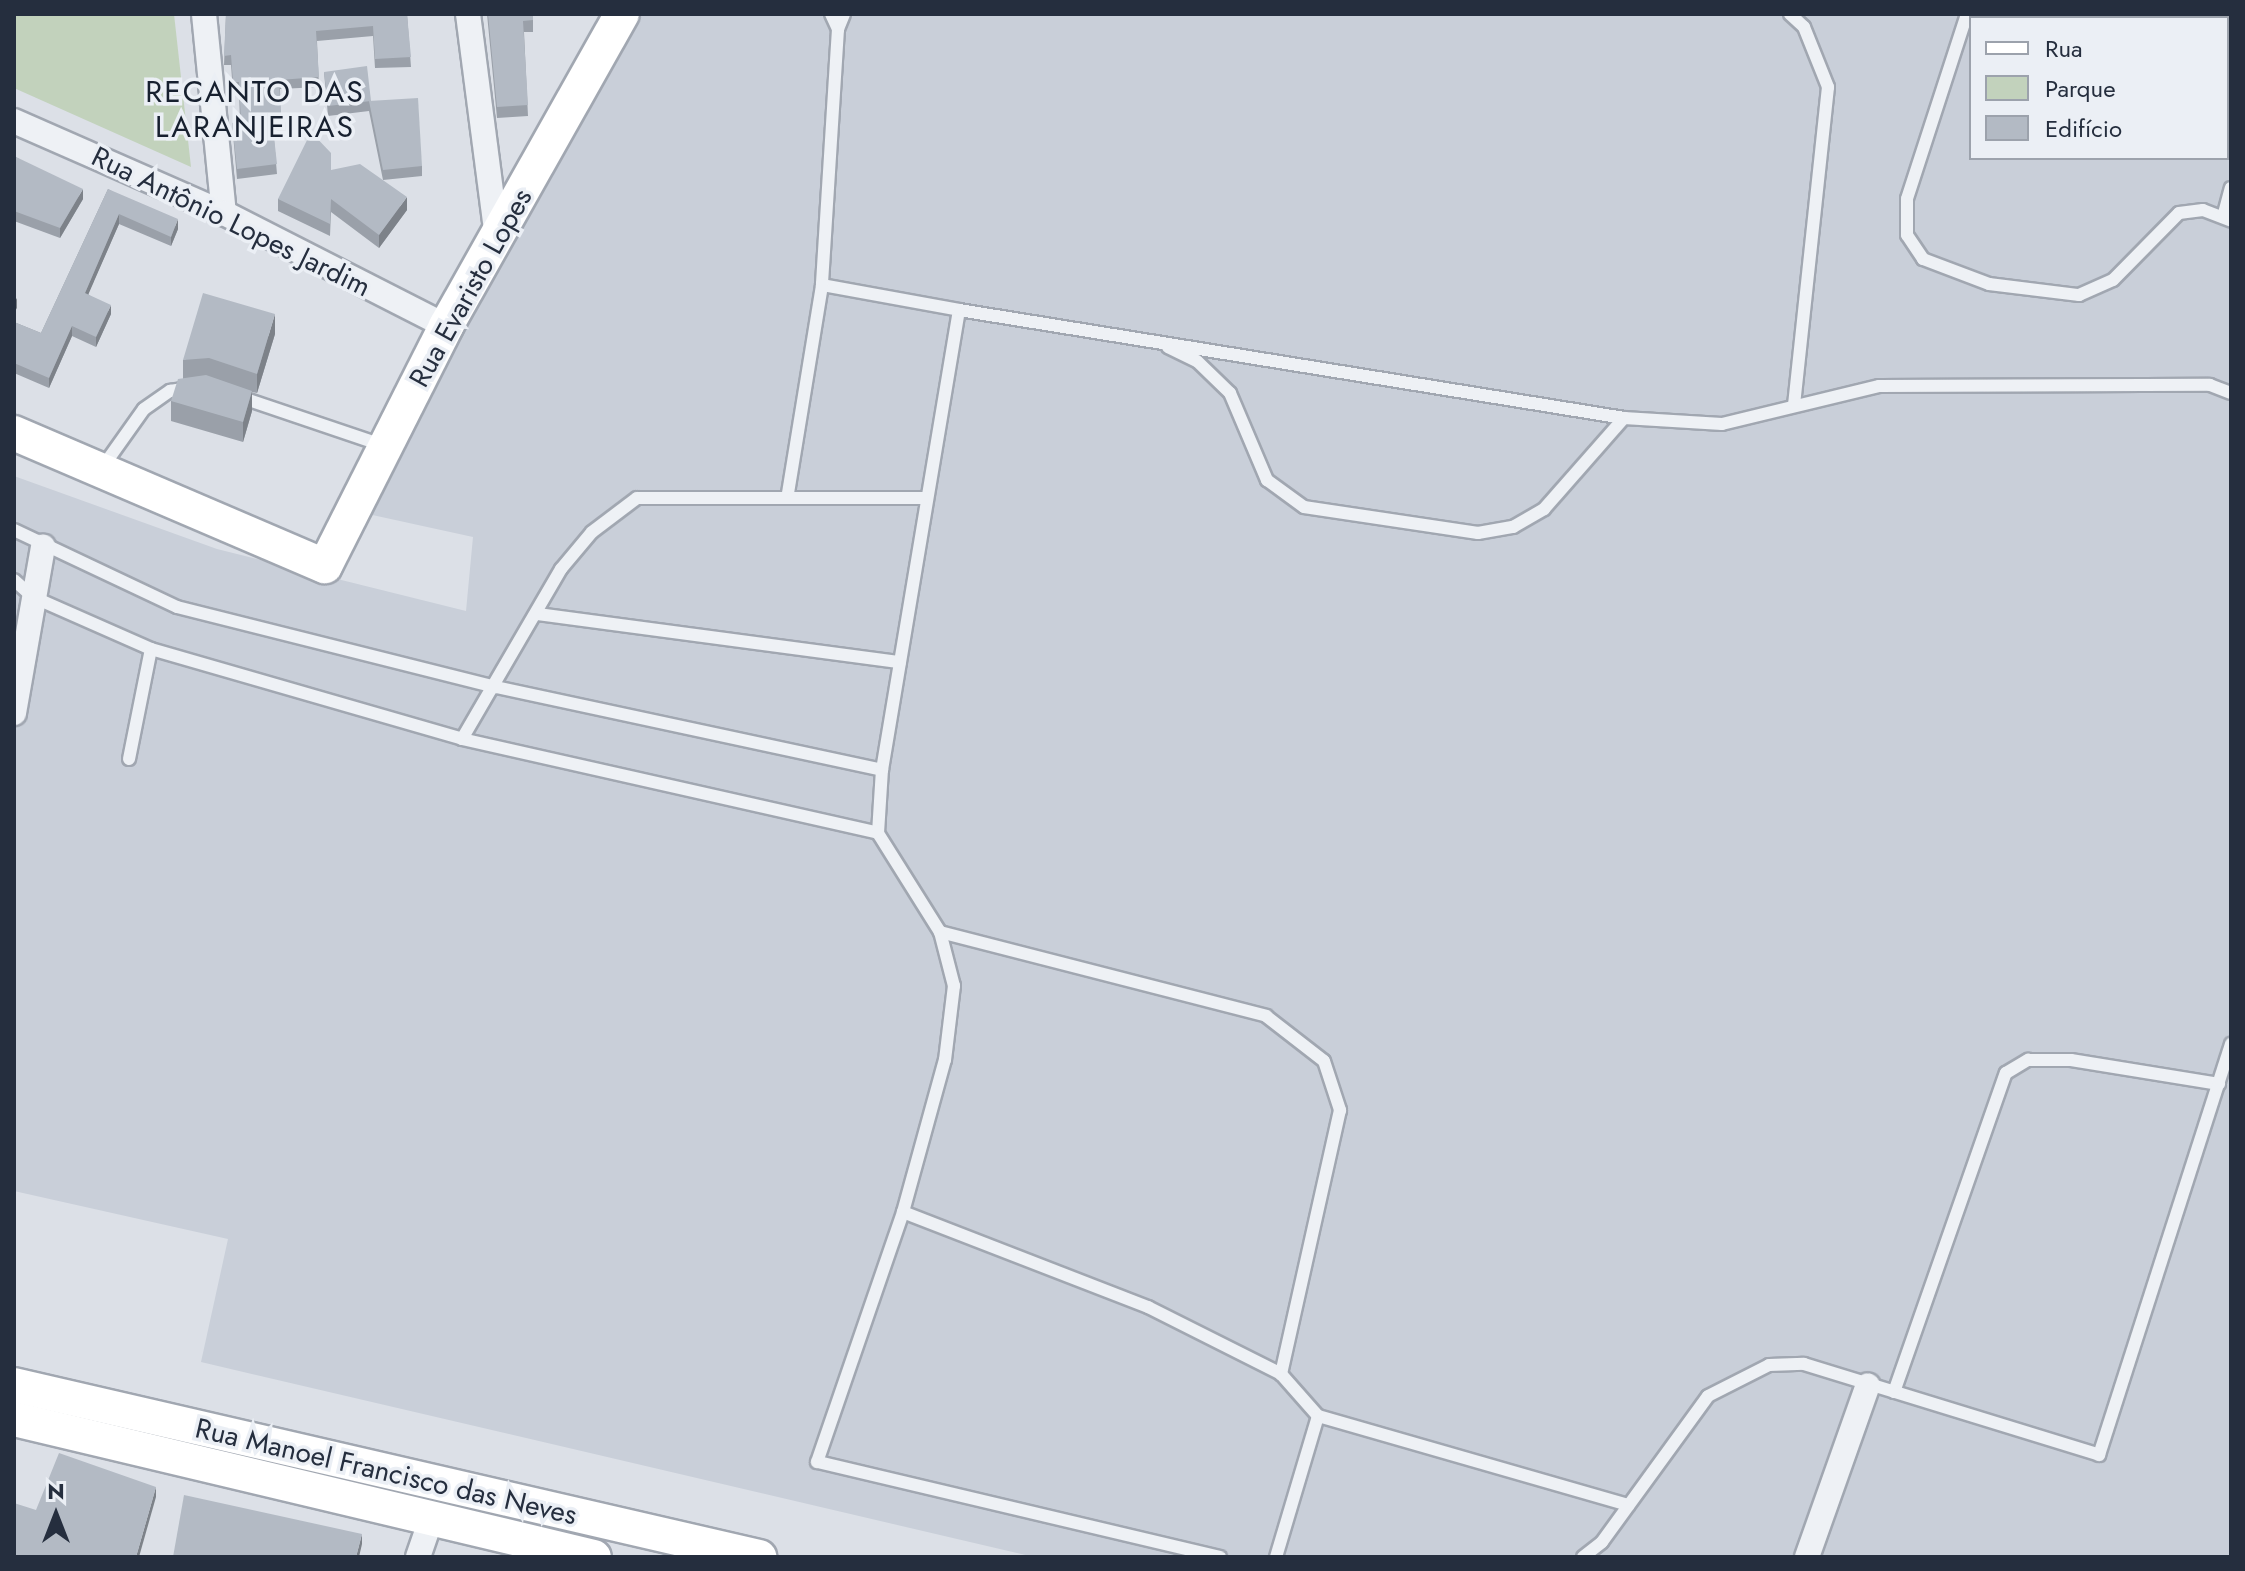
<!DOCTYPE html>
<meta charset="utf-8">
<style>
body{margin:0}
#map{position:relative;width:2245px;height:1571px;overflow:hidden;background:#dce0e7;font-family:Jost,sans-serif}
div>[style]{position:absolute}
.built>*{inset:0;background:#c9cfd9}
.green>*{inset:0;background:#c2d2bc}
.roads{filter:drop-shadow(2px 0 #a1a7b1) drop-shadow(-2px 0 #a1a7b1) drop-shadow(0 2px #a1a7b1) drop-shadow(0 -2px #a1a7b1)}
.lane>*{height:12px;margin:-6px;padding:0 6px;transform-origin:6px;border-radius:6px;background:#eef1f5}
.street>*{height:24px;margin:-12px;padding:0 12px;transform-origin:12px;border-radius:12px;background:#eef1f5}
.secondary>*{height:34px;margin:-17px;padding:0 17px;transform-origin:17px;border-radius:17px;background:#fff}
.wall>*{inset:0;background:#9aa0a9}
.shaded-wall>*{inset:0;background:#7d8289}
.building>*{inset:0;background:#b3bac4}
span{translate:-50% -50%;white-space:nowrap;text-align:center;line-height:1.15;-webkit-text-stroke:7px #ebeff5;paint-order:stroke}
.street-label{font-size:28px;color:#252e3e}
.neighbourhood-label{font-size:30px;color:#17202f;letter-spacing:2px}
.frame{position:absolute;inset:0;border:16px solid #252e3e;pointer-events:none}
.legend{position:absolute;left:1969px;top:16px;width:260px;height:144px;box-sizing:border-box;background:#ebeff5;border:2px solid #9ca2ac;margin:0;padding:10px 14px;list-style:none;font-size:24px;color:#252e3e}
.legend li{display:flex;align-items:center;gap:16px;height:40px}
.legend b{width:40px;border:2px solid #9ca2ac}
.north{position:absolute;left:16px;top:1475px;width:80px;height:80px;-webkit-text-stroke:6px #ebeff5;paint-order:stroke;rotate:0deg;font-size:22px;font-weight:700;line-height:32px;text-align:center;color:#252e3e}
.north::after{content:'';display:block;margin:auto;width:28px;height:36px;background:#252e3e;clip-path:polygon(50% 0,100% 100%,50% 72%,0 100%)}
</style>
<div id="map">
<div class="built">
<i style="clip-path:polygon(evenodd,626px 14px,2231px 14px,2231px 1557px,1034px 1557px,201px 1362px,228px 1239px,14px 1191px,14px 476px,217px 549px,466px 611px,473px 537px,354px 511px,626px 14px,1971px 18px,2227px 18px,2227px 158px,1971px 158px,1971px 18px)"></i>
</div>
<div class="green">
<i style="clip-path:polygon(14px 14px,174px 14px,191px 167px,14px 88px)"></i>
</div>
<div class="roads">
<div class="lane">
<i style="left:831px;top:14px;width:17px;rotate:65deg"></i>
<i style="left:838px;top:29px;width:256px;rotate:93.6deg"></i>
<i style="left:822px;top:285px;width:139px;rotate:10.3deg"></i>
<i style="left:1790px;top:14px;width:19px;rotate:43deg"></i>
<i style="left:1804px;top:27px;width:65px;rotate:68.2deg"></i>
<i style="left:1828px;top:87px;width:319px;rotate:96.1deg"></i>
<i style="left:1967px;top:14px;width:194px;rotate:108deg"></i>
<i style="left:1907px;top:199px;width:36px;rotate:90deg"></i>
<i style="left:1907px;top:235px;width:29px;rotate:56deg"></i>
<i style="left:1923px;top:259px;width:71px;rotate:20.7deg"></i>
<i style="left:1989px;top:284px;width:91px;rotate:7deg"></i>
<i style="left:2079px;top:295px;width:37px;rotate:-24deg"></i>
<i style="left:2113px;top:280px;width:94px;rotate:-45.4deg"></i>
<i style="left:2179px;top:213px;width:24px;rotate:-7deg"></i>
<i style="left:2203px;top:210px;width:30px;rotate:21deg"></i>
<i style="left:838px;top:29px;width:16px;rotate:-68deg"></i>
<i style="left:2223px;top:217px;width:30px;rotate:-75deg"></i>
<i style="left:1168px;top:347px;width:32px;rotate:26deg"></i>
<i style="left:1197px;top:361px;width:46px;rotate:44.1deg"></i>
<i style="left:1230px;top:393px;width:95px;rotate:67deg"></i>
<i style="left:1267px;top:480px;width:46px;rotate:36.1deg"></i>
<i style="left:1304px;top:507px;width:176px;rotate:8.5deg"></i>
<i style="left:1478px;top:533px;width:36px;rotate:-10deg"></i>
<i style="left:1513px;top:527px;width:36px;rotate:-30deg"></i>
<i style="left:1544px;top:509px;width:121px;rotate:-48.7deg"></i>
<i style="left:240px;top:397px;width:150px;rotate:18.7deg"></i>
<i style="left:102px;top:468px;width:72px;rotate:-54.6deg"></i>
<i style="left:144px;top:409px;width:32px;rotate:-35deg"></i>
<i style="left:170px;top:391px;width:18px;rotate:-9deg"></i>
<i style="left:788px;top:493px;width:211px;rotate:-80.7deg"></i>
<i style="left:14px;top:530px;width:180px;rotate:25.3deg"></i>
<i style="left:177px;top:607px;width:329px;rotate:14.1deg"></i>
<i style="left:496px;top:687px;width:395px;rotate:12.1deg"></i>
<i style="left:14px;top:580px;width:25px;rotate:42deg"></i>
<i style="left:33px;top:597px;width:129px;rotate:23.8deg"></i>
<i style="left:151px;top:649px;width:324px;rotate:16.1deg"></i>
<i style="left:462px;top:739px;width:426px;rotate:12.7deg"></i>
<i style="left:538px;top:614px;width:365px;rotate:7.6deg"></i>
<i style="left:462px;top:739px;width:197px;rotate:-59.8deg"></i>
<i style="left:561px;top:569px;width:48px;rotate:-50deg"></i>
<i style="left:592px;top:532px;width:56px;rotate:-37.1deg"></i>
<i style="left:637px;top:498px;width:290px"></i>
<i style="left:129px;top:759px;width:112px;rotate:-78.7deg"></i>
<i style="left:940px;top:932px;width:337px;rotate:14.4deg"></i>
<i style="left:1266px;top:1016px;width:73px;rotate:37.8deg"></i>
<i style="left:1324px;top:1061px;width:52px;rotate:71.9deg"></i>
<i style="left:1340px;top:1110px;width:271px;rotate:102.6deg"></i>
<i style="left:903px;top:1212px;width:263px;rotate:21.2deg"></i>
<i style="left:1148px;top:1307px;width:149px;rotate:26.7deg"></i>
<i style="left:1281px;top:1374px;width:56px;rotate:48.6deg"></i>
<i style="left:1318px;top:1416px;width:323px;rotate:16deg"></i>
<i style="left:1894px;top:1392px;width:338px;rotate:-70.7deg"></i>
<i style="left:2006px;top:1073px;width:26px;rotate:-31deg"></i>
<i style="left:2028px;top:1060px;width:43px"></i>
<i style="left:2071px;top:1060px;width:150px;rotate:9.2deg"></i>
<i style="left:1220px;top:1557px;width:414px;rotate:-166.7deg"></i>
<i style="left:817px;top:1462px;width:264px;rotate:-71deg"></i>
<i style="left:903px;top:1212px;width:158px;rotate:-74.6deg"></i>
<i style="left:945px;top:1060px;width:75px;rotate:-83.1deg"></i>
<i style="left:954px;top:986px;width:56px;rotate:-104.5deg"></i>
<i style="left:940px;top:932px;width:117px;rotate:-122.1deg"></i>
<i style="left:878px;top:833px;width:63px;rotate:-86.4deg"></i>
<i style="left:882px;top:770px;width:466px;rotate:-80.5deg"></i>
<i style="left:959px;top:310px;width:674px;rotate:9.22deg"></i>
<i style="left:1624px;top:418px;width:98px;rotate:3.5deg"></i>
<i style="left:1722px;top:424px;width:162px;rotate:-13.6deg"></i>
<i style="left:1879px;top:386px;width:331px;rotate:-0.2deg"></i>
<i style="left:2210px;top:385px;width:22px;rotate:21deg"></i>
<i style="left:1276px;top:1557px;width:147px;rotate:-73.4deg"></i>
<i style="left:1583px;top:1557px;width:24px;rotate:-38deg"></i>
<i style="left:1602px;top:1542px;width:180px;rotate:-54deg"></i>
<i style="left:1708px;top:1396px;width:68px;rotate:-26.9deg"></i>
<i style="left:1769px;top:1365px;width:35px;rotate:-2deg"></i>
<i style="left:1804px;top:1364px;width:309px;rotate:17.1deg"></i>
<i style="left:2099px;top:1455px;width:432px;rotate:-72.2deg"></i>
</div>
<div class="street">
<i style="left:204px;top:14px;width:200px;rotate:84.3deg"></i>
<i style="left:468px;top:14px;width:226px;rotate:82.6deg"></i>
<i style="left:14px;top:121px;width:229px;rotate:23.7deg"></i>
<i style="left:224px;top:213px;width:249px;rotate:27deg"></i>
<i style="left:14px;top:713px;width:169px;rotate:-80.1deg"></i>
<i style="left:418px;top:1557px;width:39px;rotate:-71deg"></i>
<i style="left:1807px;top:1557px;width:182px;rotate:-70.5deg"></i>
</div>
<div class="secondary">
<i style="left:14px;top:433px;width:338px;rotate:23.2deg"></i>
<i style="left:325px;top:566px;width:269px;rotate:-63.2deg"></i>
<i style="left:446px;top:326px;width:358px;rotate:-60.6deg"></i>
<i style="left:14px;top:1385px;width:765px;rotate:13deg"></i>
<i style="left:14px;top:1419px;width:596px;rotate:13.38deg"></i>
</div>
</div>
<div class="wall">
<i style="clip-path:polygon(226px 14px,407px 14px,411px 67px,375px 68px,373px 36px,317px 41px,319px 87px,280px 89px,281px 128px,273px 128px,277px 174px,237px 179px,232px 123px,240px 122px,239px 91px,233px 92px,231px 65px,224px 65px)"></i>
<i style="clip-path:polygon(487px 14px,533px 14px,533px 32px,524px 32px,528px 116px,497px 118px)"></i>
<i style="clip-path:polygon(324px 72px,371px 101px,422px 166px,422px 176px,383px 180px,369px 111px,328px 116px)"></i>
<i style="clip-path:polygon(14px 156px,83px 199px,60px 238px,14px 221px)"></i>
<i style="clip-path:polygon(331px 170px,407px 210px,379px 248px,331px 212px,330px 236px,278px 211px,278px 199px)"></i>
<i style="clip-path:polygon(108px 189px,178px 229px,171px 246px,119px 224px,88px 294px,111px 314px,96px 347px,72px 336px,49px 388px,14px 373px,14px 322px,41px 333px)"></i>
<i style="clip-path:polygon(275px 334px,257px 393px,252px 392px,252px 411px,243px 442px,171px 421px,171px 401px,183px 379px,183px 360px)"></i>
</div>
<div class="shaded-wall">
<i style="clip-path:polygon(83px 189px,83px 199px,60px 238px,60px 228px)"></i>
<i style="clip-path:polygon(407px 197px,407px 210px,379px 248px,379px 235px)"></i>
<i style="clip-path:polygon(119px 214px,119px 224px,85px 302px,85px 293px)"></i>
<i style="clip-path:polygon(178px 219px,178px 229px,171px 246px,171px 237px)"></i>
<i style="clip-path:polygon(17px 298px,17px 308px,14px 313px,14px 303px)"></i>
<i style="clip-path:polygon(111px 305px,111px 314px,96px 347px,96px 337px)"></i>
<i style="clip-path:polygon(275px 314px,275px 334px,257px 393px,257px 374px)"></i>
<i style="clip-path:polygon(72px 326px,72px 336px,49px 388px,49px 378px)"></i>
<i style="clip-path:polygon(252px 391px,252px 411px,243px 442px,243px 422px)"></i>
<i style="clip-path:polygon(156px 1487px,156px 1497px,139px 1557px,136px 1557px)"></i>
<i style="clip-path:polygon(362px 1534px,362px 1544px,359px 1557px,356px 1557px)"></i>
</div>
<div class="building">
<i style="clip-path:polygon(226px 14px,407px 14px,411px 57px,375px 59px,373px 26px,316px 31px,319px 77px,279px 80px,281px 118px,272px 119px,277px 164px,237px 169px,232px 123px,241px 122px,239px 82px,233px 82px,231px 55px,224px 56px)"></i>
<i style="clip-path:polygon(488px 14px,533px 14px,533px 20px,523px 21px,528px 105px,497px 107px)"></i>
<i style="clip-path:polygon(367px 66px,371px 101px,328px 106px,324px 72px)"></i>
<i style="clip-path:polygon(418px 98px,422px 166px,383px 170px,369px 101px)"></i>
<i style="clip-path:polygon(311px 132px,331px 153px,331px 170px,360px 164px,407px 197px,379px 235px,331px 199px,330px 224px,278px 199px)"></i>
<i style="clip-path:polygon(14px 156px,83px 189px,60px 228px,14px 211px)"></i>
<i style="clip-path:polygon(108px 189px,178px 219px,171px 237px,119px 214px,85px 293px,111px 305px,96px 337px,72px 326px,49px 378px,14px 363px,14px 322px,41px 333px)"></i>
<i style="clip-path:polygon(203px 293px,275px 314px,257px 374px,209px 358px,183px 360px)"></i>
<i style="clip-path:polygon(206px 375px,252px 391px,243px 422px,171px 401px,178px 379px)"></i>
<i style="clip-path:polygon(59px 1453px,156px 1487px,136px 1557px,14px 1557px,14px 1503px,36px 1510px)"></i>
<i style="clip-path:polygon(184px 1495px,362px 1534px,356px 1557px,173px 1557px)"></i>
</div>
<div class="street-label">
<span style="left:231px;top:222px;rotate:26deg">Rua Antônio Lopes Jardim</span>
<span style="left:471px;top:288px;rotate:-61deg">Rua Evaristo Lopes</span>
<span style="left:386px;top:1472px;rotate:13deg">Rua Manoel Francisco das Neves</span>
</div>
<div class="neighbourhood-label">
<span style="left:255px;top:109px">RECANTO DAS<br>LARANJEIRAS</span>
</div>
<div class="frame"></div>
<ul class="legend">
<li><b style="height:10px;background:#fff"></b>Rua</li>
<li><b style="height:22px;background:#c2d2bc"></b>Parque</li>
<li><b style="height:22px;background:#b3bac4"></b>Edifício</li>
</ul>
<div class="north">N</div>
</div>
